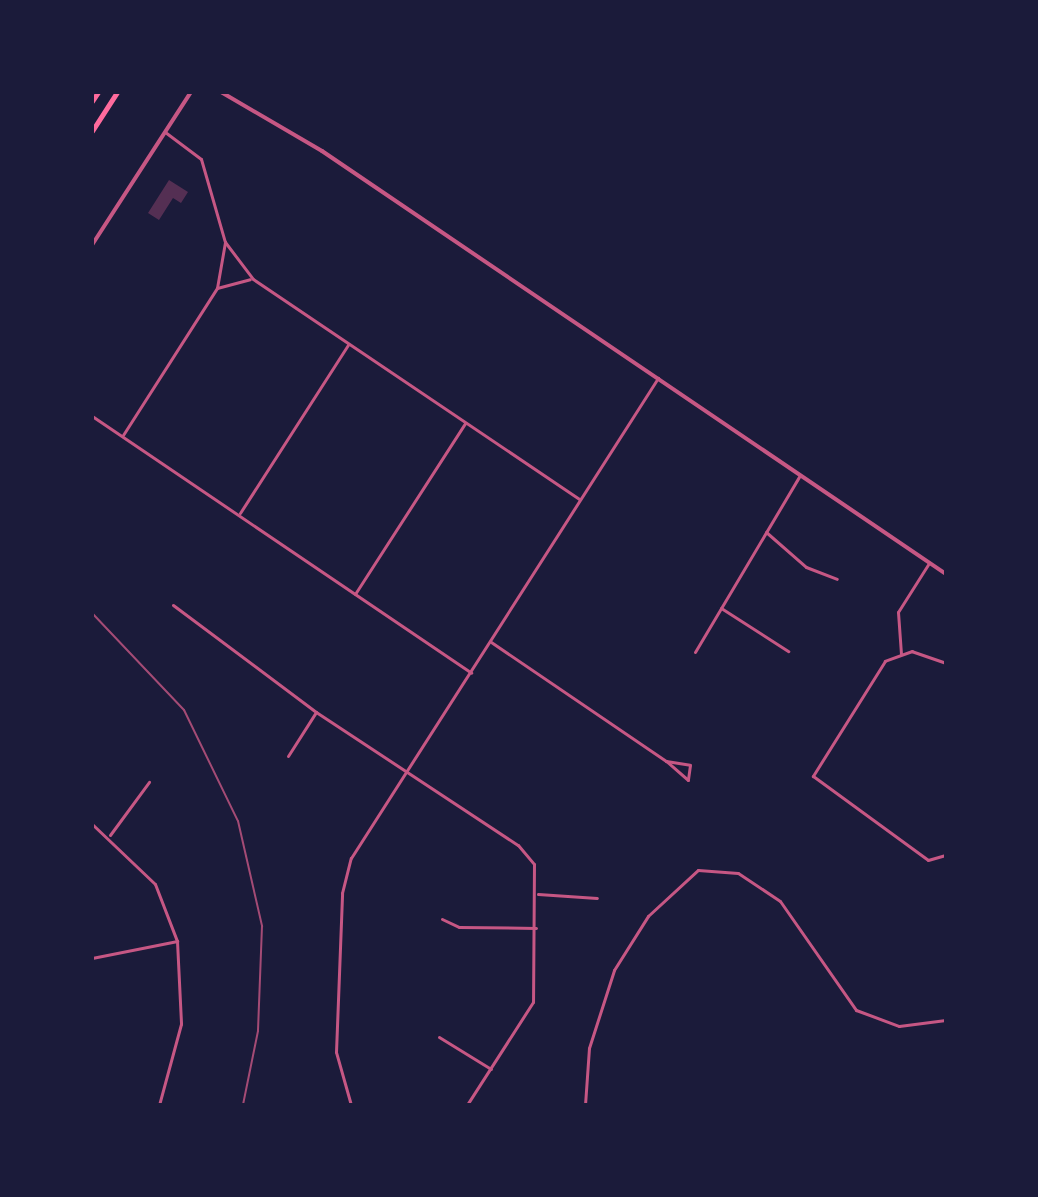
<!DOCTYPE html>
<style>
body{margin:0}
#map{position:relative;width:1038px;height:1197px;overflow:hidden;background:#1b1b3a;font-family:"Public Sans",sans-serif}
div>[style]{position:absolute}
.building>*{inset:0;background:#542f53}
.minor>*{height:3px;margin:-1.5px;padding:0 1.5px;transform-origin:1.5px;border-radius:1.5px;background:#c65784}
.tertiary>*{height:4px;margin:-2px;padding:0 2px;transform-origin:2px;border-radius:2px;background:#c65784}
.motorway>*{height:5px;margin:-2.5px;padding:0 2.5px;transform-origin:2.5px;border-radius:2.5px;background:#ff6b9d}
.rail>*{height:2px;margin:-1px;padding:0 1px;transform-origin:1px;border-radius:1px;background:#a44b75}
span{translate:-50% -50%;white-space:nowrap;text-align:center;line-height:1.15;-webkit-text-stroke:6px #1b1b3a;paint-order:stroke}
.frame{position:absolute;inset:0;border:94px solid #1b1b3a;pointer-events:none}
</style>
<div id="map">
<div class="building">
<i style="clip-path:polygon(169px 180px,188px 192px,181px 203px,173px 198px,159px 220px,148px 213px)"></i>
</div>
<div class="minor">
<i style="left:165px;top:132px;width:45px;rotate:36.9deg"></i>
<i style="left:201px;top:159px;width:86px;rotate:73.9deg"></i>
<i style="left:225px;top:242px;width:46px;rotate:52.9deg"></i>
<i style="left:253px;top:279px;width:393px;rotate:34deg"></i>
<i style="left:217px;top:288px;width:34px;rotate:-15deg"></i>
<i style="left:92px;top:416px;width:458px;rotate:34.1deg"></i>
<i style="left:123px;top:435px;width:174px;rotate:-57.4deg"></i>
<i style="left:217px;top:288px;width:47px;rotate:-80.1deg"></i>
<i style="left:240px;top:513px;width:200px;rotate:-57.3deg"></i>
<i style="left:766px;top:532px;width:53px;rotate:41.2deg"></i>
<i style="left:806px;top:567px;width:33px;rotate:21deg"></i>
<i style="left:355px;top:594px;width:203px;rotate:-57.2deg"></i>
<i style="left:173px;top:605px;width:179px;rotate:36.8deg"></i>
<i style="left:316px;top:712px;width:242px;rotate:33.4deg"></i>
<i style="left:518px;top:845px;width:25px;rotate:50deg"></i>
<i style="left:534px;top:864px;width:138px;rotate:90.4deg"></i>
<i style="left:533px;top:1002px;width:122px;rotate:122.7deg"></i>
<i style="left:721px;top:608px;width:80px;rotate:32.7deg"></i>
<i style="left:491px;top:642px;width:212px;rotate:34.2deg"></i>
<i style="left:666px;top:761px;width:24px;rotate:9deg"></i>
<i style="left:690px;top:765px;width:15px;rotate:98deg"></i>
<i style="left:688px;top:780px;width:29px;rotate:-139deg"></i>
<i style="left:695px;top:652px;width:206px;rotate:-59.3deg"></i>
<i style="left:901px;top:654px;width:42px;rotate:-94.1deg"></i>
<i style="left:898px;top:612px;width:58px;rotate:-57.7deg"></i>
<i style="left:946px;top:663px;width:36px;rotate:-161deg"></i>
<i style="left:912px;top:651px;width:29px;rotate:160deg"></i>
<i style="left:885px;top:661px;width:136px;rotate:122.1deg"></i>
<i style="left:813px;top:776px;width:142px;rotate:36.1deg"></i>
<i style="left:928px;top:860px;width:19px;rotate:-16deg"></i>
<i style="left:288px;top:756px;width:52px;rotate:-57.5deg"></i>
<i style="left:92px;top:824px;width:87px;rotate:43.6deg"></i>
<i style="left:155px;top:884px;width:61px;rotate:68.9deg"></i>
<i style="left:177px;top:941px;width:83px;rotate:87.2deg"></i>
<i style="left:181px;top:1024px;width:84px;rotate:105.2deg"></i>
<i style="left:110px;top:835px;width:66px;rotate:-53.7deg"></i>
<i style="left:538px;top:894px;width:59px;rotate:3.9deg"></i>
<i style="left:442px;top:919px;width:19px;rotate:25deg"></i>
<i style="left:459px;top:927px;width:77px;rotate:0.7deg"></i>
<i style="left:92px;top:958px;width:87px;rotate:-11.3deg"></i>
<i style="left:439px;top:1037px;width:61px;rotate:31.6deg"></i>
<i style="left:351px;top:1105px;width:55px;rotate:-105.8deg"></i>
<i style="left:336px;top:1052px;width:159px;rotate:-87.8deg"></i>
<i style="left:342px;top:893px;width:36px;rotate:-76deg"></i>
<i style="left:351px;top:858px;width:570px;rotate:-57.4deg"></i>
<i style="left:585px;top:1105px;width:57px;rotate:-86deg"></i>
<i style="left:589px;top:1048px;width:82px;rotate:-72.2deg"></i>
<i style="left:614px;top:970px;width:64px;rotate:-57.8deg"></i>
<i style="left:648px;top:916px;width:68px;rotate:-42.6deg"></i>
<i style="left:698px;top:870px;width:40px;rotate:4.3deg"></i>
<i style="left:738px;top:873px;width:50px;rotate:33.7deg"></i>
<i style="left:780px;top:901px;width:133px;rotate:55.1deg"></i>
<i style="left:856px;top:1010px;width:46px;rotate:20.4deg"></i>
<i style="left:899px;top:1026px;width:47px;rotate:-7.3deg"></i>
</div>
<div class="tertiary">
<i style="left:221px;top:92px;width:117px;rotate:30.3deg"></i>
<i style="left:322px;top:151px;width:754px;rotate:34.13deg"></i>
<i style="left:92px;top:245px;width:182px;rotate:-57.1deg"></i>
</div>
<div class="motorway">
<i style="left:92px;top:101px;width:11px;rotate:-56deg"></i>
<i style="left:92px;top:131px;width:46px;rotate:-57.3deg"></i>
</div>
<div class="rail">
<i style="left:92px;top:613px;width:134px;rotate:46.5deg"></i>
<i style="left:184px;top:710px;width:123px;rotate:64.1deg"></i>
<i style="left:238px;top:821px;width:108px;rotate:77.1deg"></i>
<i style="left:262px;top:926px;width:105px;rotate:92.2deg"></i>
<i style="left:258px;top:1031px;width:76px;rotate:101.5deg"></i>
</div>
<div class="frame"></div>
</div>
